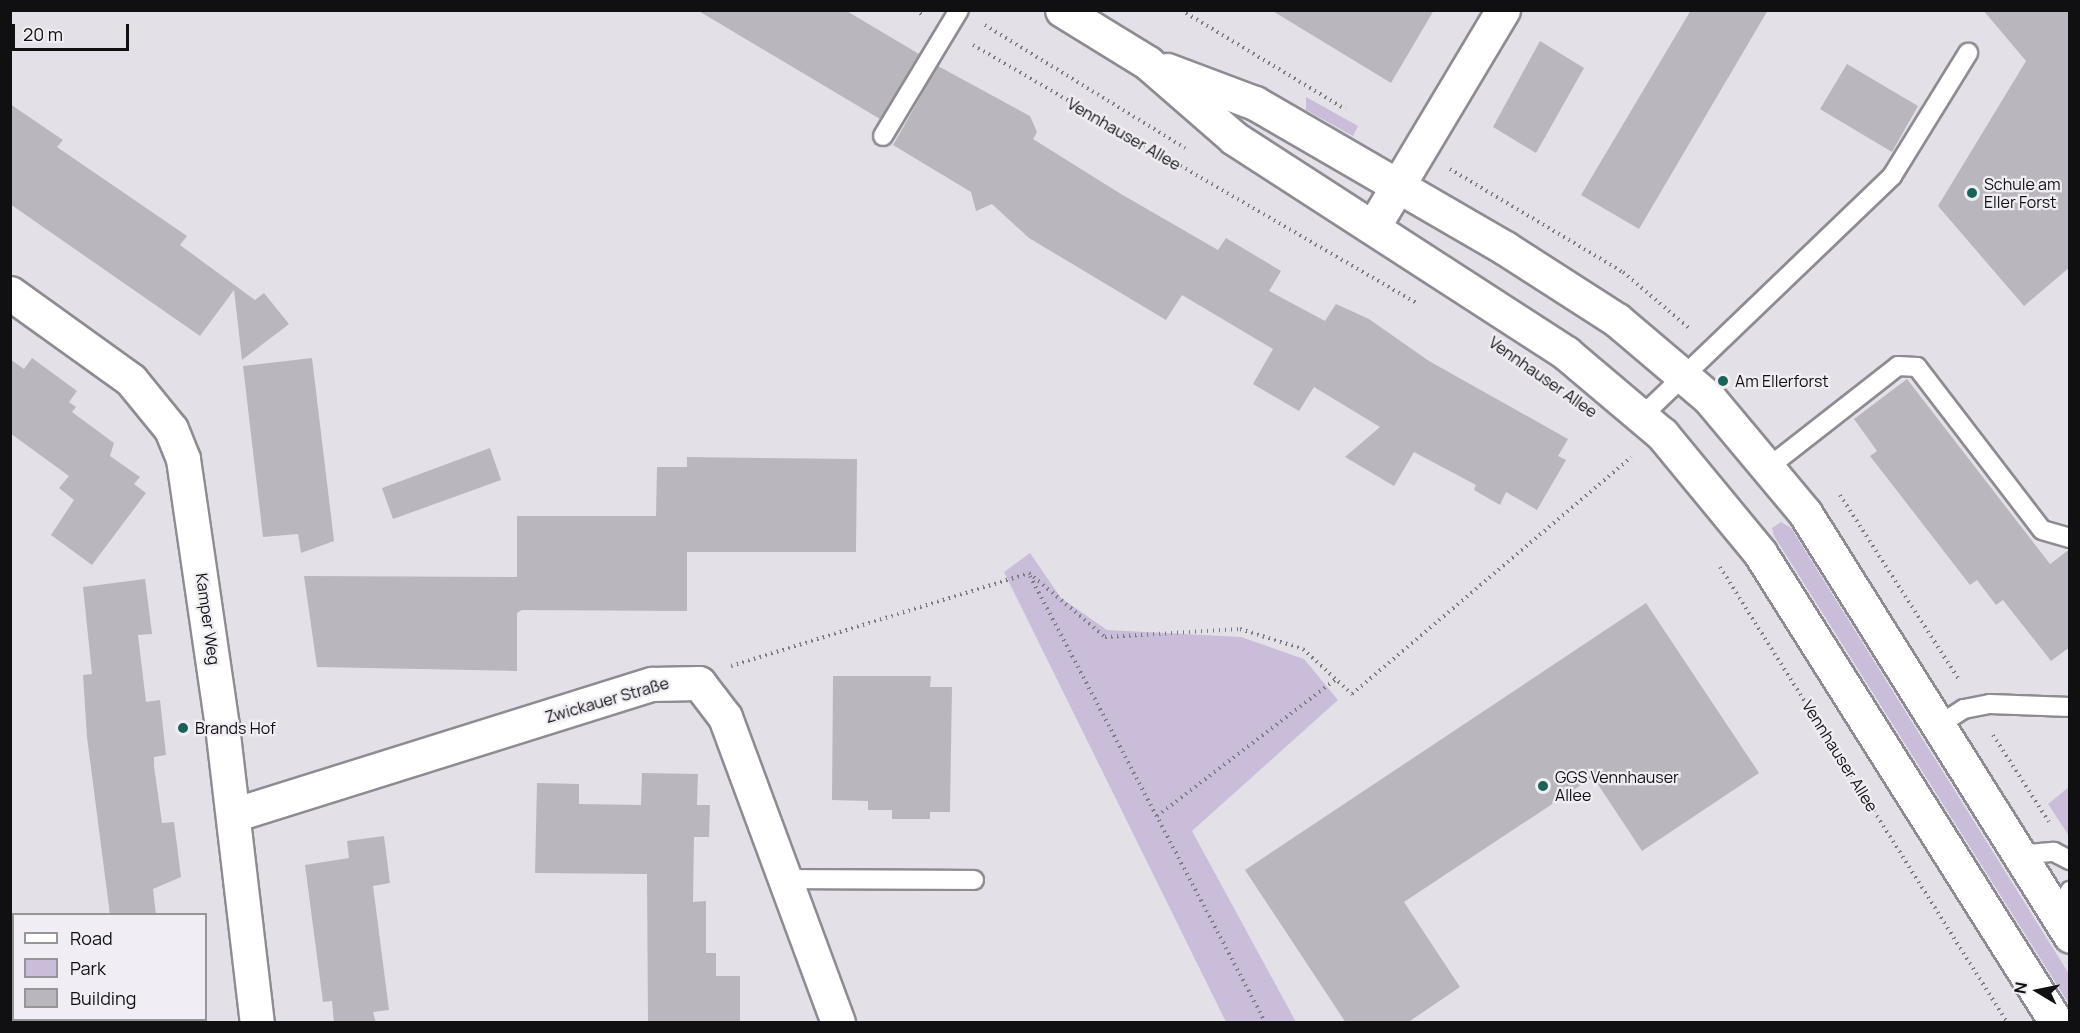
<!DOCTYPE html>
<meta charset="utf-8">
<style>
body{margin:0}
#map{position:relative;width:2080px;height:1033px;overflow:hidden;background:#e3e1e7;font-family:Manrope,sans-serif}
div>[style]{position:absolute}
.green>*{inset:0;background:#c9bdda}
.building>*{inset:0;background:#b9b7bd}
.path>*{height:4px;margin-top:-2px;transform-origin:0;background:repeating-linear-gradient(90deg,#7d7c80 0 1.5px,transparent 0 6px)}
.roads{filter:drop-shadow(2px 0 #8e8c92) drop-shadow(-2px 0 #8e8c92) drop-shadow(0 2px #8e8c92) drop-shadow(0 -2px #8e8c92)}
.service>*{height:18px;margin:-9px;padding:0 9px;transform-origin:9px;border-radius:9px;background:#fff}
.minor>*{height:33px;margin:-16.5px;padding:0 16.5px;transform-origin:16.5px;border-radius:16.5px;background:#fff}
.secondary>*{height:33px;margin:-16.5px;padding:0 16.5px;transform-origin:16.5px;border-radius:16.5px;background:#fff}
.dots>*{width:16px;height:16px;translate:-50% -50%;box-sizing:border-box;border:3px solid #f0eef4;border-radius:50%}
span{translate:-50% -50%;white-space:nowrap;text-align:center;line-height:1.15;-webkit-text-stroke:4.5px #f0eef4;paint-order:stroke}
.street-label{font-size:16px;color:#101012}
.poi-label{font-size:16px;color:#101012}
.left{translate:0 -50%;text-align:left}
.frame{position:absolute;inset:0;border:12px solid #101012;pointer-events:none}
.legend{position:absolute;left:12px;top:913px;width:195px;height:108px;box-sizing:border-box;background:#f0eef4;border:2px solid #96959a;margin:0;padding:8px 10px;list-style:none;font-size:18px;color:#101012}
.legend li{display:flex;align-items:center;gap:12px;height:30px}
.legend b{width:30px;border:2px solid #96959a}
.north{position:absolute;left:2008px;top:961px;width:60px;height:60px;-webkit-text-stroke:4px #f0eef4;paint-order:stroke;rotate:280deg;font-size:16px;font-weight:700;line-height:24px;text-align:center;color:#101012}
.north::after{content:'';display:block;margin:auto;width:21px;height:27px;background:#101012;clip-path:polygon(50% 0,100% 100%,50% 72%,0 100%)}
.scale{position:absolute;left:12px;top:24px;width:117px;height:27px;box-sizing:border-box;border:3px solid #101012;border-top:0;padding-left:8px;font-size:18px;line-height:21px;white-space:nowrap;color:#101012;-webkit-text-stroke:4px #f0eef4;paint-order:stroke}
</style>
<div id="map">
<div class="green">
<i style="clip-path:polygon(1306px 97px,1358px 126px,1353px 136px,1306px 110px)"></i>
<i style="clip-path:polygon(1781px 522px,1791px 528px,2069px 974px,2069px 1004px,1774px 536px,1772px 528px)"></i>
<i style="clip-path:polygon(1030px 553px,1061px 598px,1107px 630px,1241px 637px,1304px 659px,1338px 700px,1192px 831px,1296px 1022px,1226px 1022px,1004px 572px)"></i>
<i style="clip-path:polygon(2069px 787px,2069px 836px,2048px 804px)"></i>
</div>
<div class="building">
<i style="clip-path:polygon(697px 10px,845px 10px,919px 54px,880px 119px)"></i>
<i style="clip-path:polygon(1271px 10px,1434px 10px,1391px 83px)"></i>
<i style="clip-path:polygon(1691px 10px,1768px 10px,1639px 229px,1581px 195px)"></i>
<i style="clip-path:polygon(1983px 10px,2070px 10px,2070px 267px,2024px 306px,1938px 206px,2026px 61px)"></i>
<i style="clip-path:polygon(1540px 41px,1584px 68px,1536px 153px,1493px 127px)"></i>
<i style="clip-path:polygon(1847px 64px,1918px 106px,1892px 152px,1820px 109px)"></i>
<i style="clip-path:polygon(938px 66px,1030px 116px,1037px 132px,1033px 139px,1121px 194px,1218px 250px,1226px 238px,1281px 271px,1269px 291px,1325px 321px,1336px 304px,1369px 319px,1429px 361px,1568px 439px,1558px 456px,1566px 460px,1537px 510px,1506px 492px,1500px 505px,1474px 490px,1476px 485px,1414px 452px,1394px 486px,1345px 457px,1380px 427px,1314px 387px,1299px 411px,1253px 384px,1273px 349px,1182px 295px,1166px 320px,1029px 238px,992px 204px,976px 211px,971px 192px,893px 145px)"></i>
<i style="clip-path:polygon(10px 104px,63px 140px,57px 147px,187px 236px,180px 245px,255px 300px,264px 293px,289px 324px,242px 360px,234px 290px,200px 336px,10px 204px)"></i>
<i style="clip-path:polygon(32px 358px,77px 391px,69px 402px,76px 407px,72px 412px,114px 443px,110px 456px,140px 477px,134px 484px,146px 493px,92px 565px,51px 535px,74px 500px,59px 488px,69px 476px,10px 433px,10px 359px,24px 369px)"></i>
<i style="clip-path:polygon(312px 358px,334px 541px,301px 553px,298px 534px,263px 537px,243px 366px)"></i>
<i style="clip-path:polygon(1907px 379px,2050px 564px,2070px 549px,2070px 647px,2051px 661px,2003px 600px,1996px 605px,1977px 580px,1970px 585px,1870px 456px,1877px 451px,1854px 419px)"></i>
<i style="clip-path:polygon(490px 448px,501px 480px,393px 519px,382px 488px)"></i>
<i style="clip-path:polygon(687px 457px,857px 459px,856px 552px,687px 552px,687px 611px,522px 610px,517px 613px,517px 671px,317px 667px,304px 576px,517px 577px,517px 516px,656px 516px,657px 467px,687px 467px)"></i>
<i style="clip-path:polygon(145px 579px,152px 634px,138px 635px,146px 702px,160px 700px,166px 755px,154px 757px,154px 766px,162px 823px,174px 822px,181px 877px,153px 889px,156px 915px,110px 915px,87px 737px,83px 675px,92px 674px,83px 587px)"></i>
<i style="clip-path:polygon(1646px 603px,1759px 773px,1642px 851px,1593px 777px,1404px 902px,1460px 987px,1407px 1023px,1346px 1023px,1245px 870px)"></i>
<i style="clip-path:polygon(833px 676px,931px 676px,930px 687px,952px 687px,950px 812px,930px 812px,930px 819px,892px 819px,892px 810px,868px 810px,868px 801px,832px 800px)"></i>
<i style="clip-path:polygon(642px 773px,698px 774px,697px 805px,710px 805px,709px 837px,694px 837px,693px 902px,706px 901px,706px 953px,716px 953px,716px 976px,740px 976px,740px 1023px,648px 1023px,647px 874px,535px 873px,537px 783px,579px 784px,579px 804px,641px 805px)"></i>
<i style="clip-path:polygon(384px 836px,390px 883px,373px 886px,389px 1010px,373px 1012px,376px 1023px,334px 1023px,332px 1001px,323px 1002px,305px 865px,349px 858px,347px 841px)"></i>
</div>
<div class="path">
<i style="left:915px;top:10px;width:9px;rotate:32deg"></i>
<i style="left:1181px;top:10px;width:192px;rotate:31.1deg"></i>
<i style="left:985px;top:25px;width:235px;rotate:31.6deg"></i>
<i style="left:973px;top:45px;width:515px;rotate:30.2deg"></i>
<i style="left:1450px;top:169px;width:201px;rotate:30.8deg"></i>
<i style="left:1623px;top:272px;width:88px;rotate:40.4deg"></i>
<i style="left:1840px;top:495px;width:220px;rotate:57.2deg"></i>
<i style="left:1720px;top:567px;width:538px;rotate:57.76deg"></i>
<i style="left:1030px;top:576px;width:504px;rotate:62.21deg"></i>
<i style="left:731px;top:666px;width:312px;rotate:-17.3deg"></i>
<i style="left:1029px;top:573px;width:99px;rotate:40.1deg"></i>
<i style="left:1105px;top:637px;width:135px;rotate:-3.4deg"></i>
<i style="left:1240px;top:629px;width:66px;rotate:17.6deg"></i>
<i style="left:1303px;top:649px;width:67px;rotate:42.6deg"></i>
<i style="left:1352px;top:694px;width:366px;rotate:-40.3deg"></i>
<i style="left:1993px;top:735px;width:103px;rotate:57.2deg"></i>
<i style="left:1157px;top:816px;width:224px;rotate:-37.4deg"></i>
</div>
<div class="roads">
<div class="service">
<i style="left:883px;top:136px;width:147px;rotate:-58.9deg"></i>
<i style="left:1642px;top:416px;width:347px;rotate:-43.8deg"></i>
<i style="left:1892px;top:176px;width:145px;rotate:-58.3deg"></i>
<i style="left:1770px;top:466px;width:162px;rotate:-38deg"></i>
<i style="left:1898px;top:366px;width:19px;rotate:3deg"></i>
<i style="left:1917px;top:367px;width:205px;rotate:52.5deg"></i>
<i style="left:2042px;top:530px;width:29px;rotate:16deg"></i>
<i style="left:1936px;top:727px;width:33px;rotate:-33deg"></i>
<i style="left:1964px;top:709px;width:26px;rotate:-11deg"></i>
<i style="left:1990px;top:704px;width:80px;rotate:2.1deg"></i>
<i style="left:2017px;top:855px;width:37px;rotate:-5deg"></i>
<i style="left:2054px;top:852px;width:18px;rotate:27deg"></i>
<i style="left:785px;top:879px;width:189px;rotate:0.3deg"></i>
<i style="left:2056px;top:915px;width:28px;rotate:-60deg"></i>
</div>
<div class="minor">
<i style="left:1373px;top:227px;width:253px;rotate:-59.1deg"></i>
<i style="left:10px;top:293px;width:149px;rotate:35.7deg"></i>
<i style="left:131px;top:380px;width:63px;rotate:50.8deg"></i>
<i style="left:171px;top:429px;width:32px;rotate:68deg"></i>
<i style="left:183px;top:459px;width:270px;rotate:81.7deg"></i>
<i style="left:222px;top:726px;width:298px;rotate:83.3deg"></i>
<i style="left:233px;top:815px;width:439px;rotate:-17.4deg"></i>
<i style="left:652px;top:684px;width:47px;rotate:-1.2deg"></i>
<i style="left:699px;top:683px;width:43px;rotate:52.6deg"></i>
<i style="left:725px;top:717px;width:325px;rotate:69.7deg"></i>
</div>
<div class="secondary">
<i style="left:1062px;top:10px;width:101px;rotate:31.6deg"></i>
<i style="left:1148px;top:63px;width:114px;rotate:41.1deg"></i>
<i style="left:1234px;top:138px;width:396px;rotate:32.9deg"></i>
<i style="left:1566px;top:353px;width:126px;rotate:40.2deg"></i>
<i style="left:1662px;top:434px;width:154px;rotate:50.5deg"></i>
<i style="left:1760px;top:553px;width:555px;rotate:57.74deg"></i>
<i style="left:1167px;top:70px;width:94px;rotate:20.6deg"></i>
<i style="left:1255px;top:103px;width:289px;rotate:30.1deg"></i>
<i style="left:1505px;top:248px;width:133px;rotate:32.7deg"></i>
<i style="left:1617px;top:320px;width:121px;rotate:40.3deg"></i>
<i style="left:1709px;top:398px;width:150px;rotate:50.1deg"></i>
<i style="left:1805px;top:513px;width:499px;rotate:57.9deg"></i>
</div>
</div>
<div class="dots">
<i style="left:1972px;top:193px;background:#196359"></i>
<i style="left:1723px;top:381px;background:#196359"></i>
<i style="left:183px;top:728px;background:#196359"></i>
<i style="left:1543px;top:786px;background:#196359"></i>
</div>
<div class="street-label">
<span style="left:1124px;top:134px;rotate:30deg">Vennhauser Allee</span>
<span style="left:1543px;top:377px;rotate:35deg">Vennhauser Allee</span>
<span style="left:208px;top:619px;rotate:82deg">Kamper Weg</span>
<span style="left:607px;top:700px;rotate:-16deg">Zwickauer Straße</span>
<span style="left:1840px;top:756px;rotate:58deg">Vennhauser Allee</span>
</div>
<div class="poi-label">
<span class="left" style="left:1984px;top:193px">Schule am<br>Eller Forst</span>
<span class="left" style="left:1735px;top:381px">Am Ellerforst</span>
<span class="left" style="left:195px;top:728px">Brands Hof</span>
<span class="left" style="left:1555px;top:786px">GGS Vennhauser<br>Allee</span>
</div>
<div class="frame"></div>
<ul class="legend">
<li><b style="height:8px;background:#fff"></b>Road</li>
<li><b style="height:16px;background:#c9bdda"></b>Park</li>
<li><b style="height:16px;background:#b9b7bd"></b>Building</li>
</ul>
<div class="north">N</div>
<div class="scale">20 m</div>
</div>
